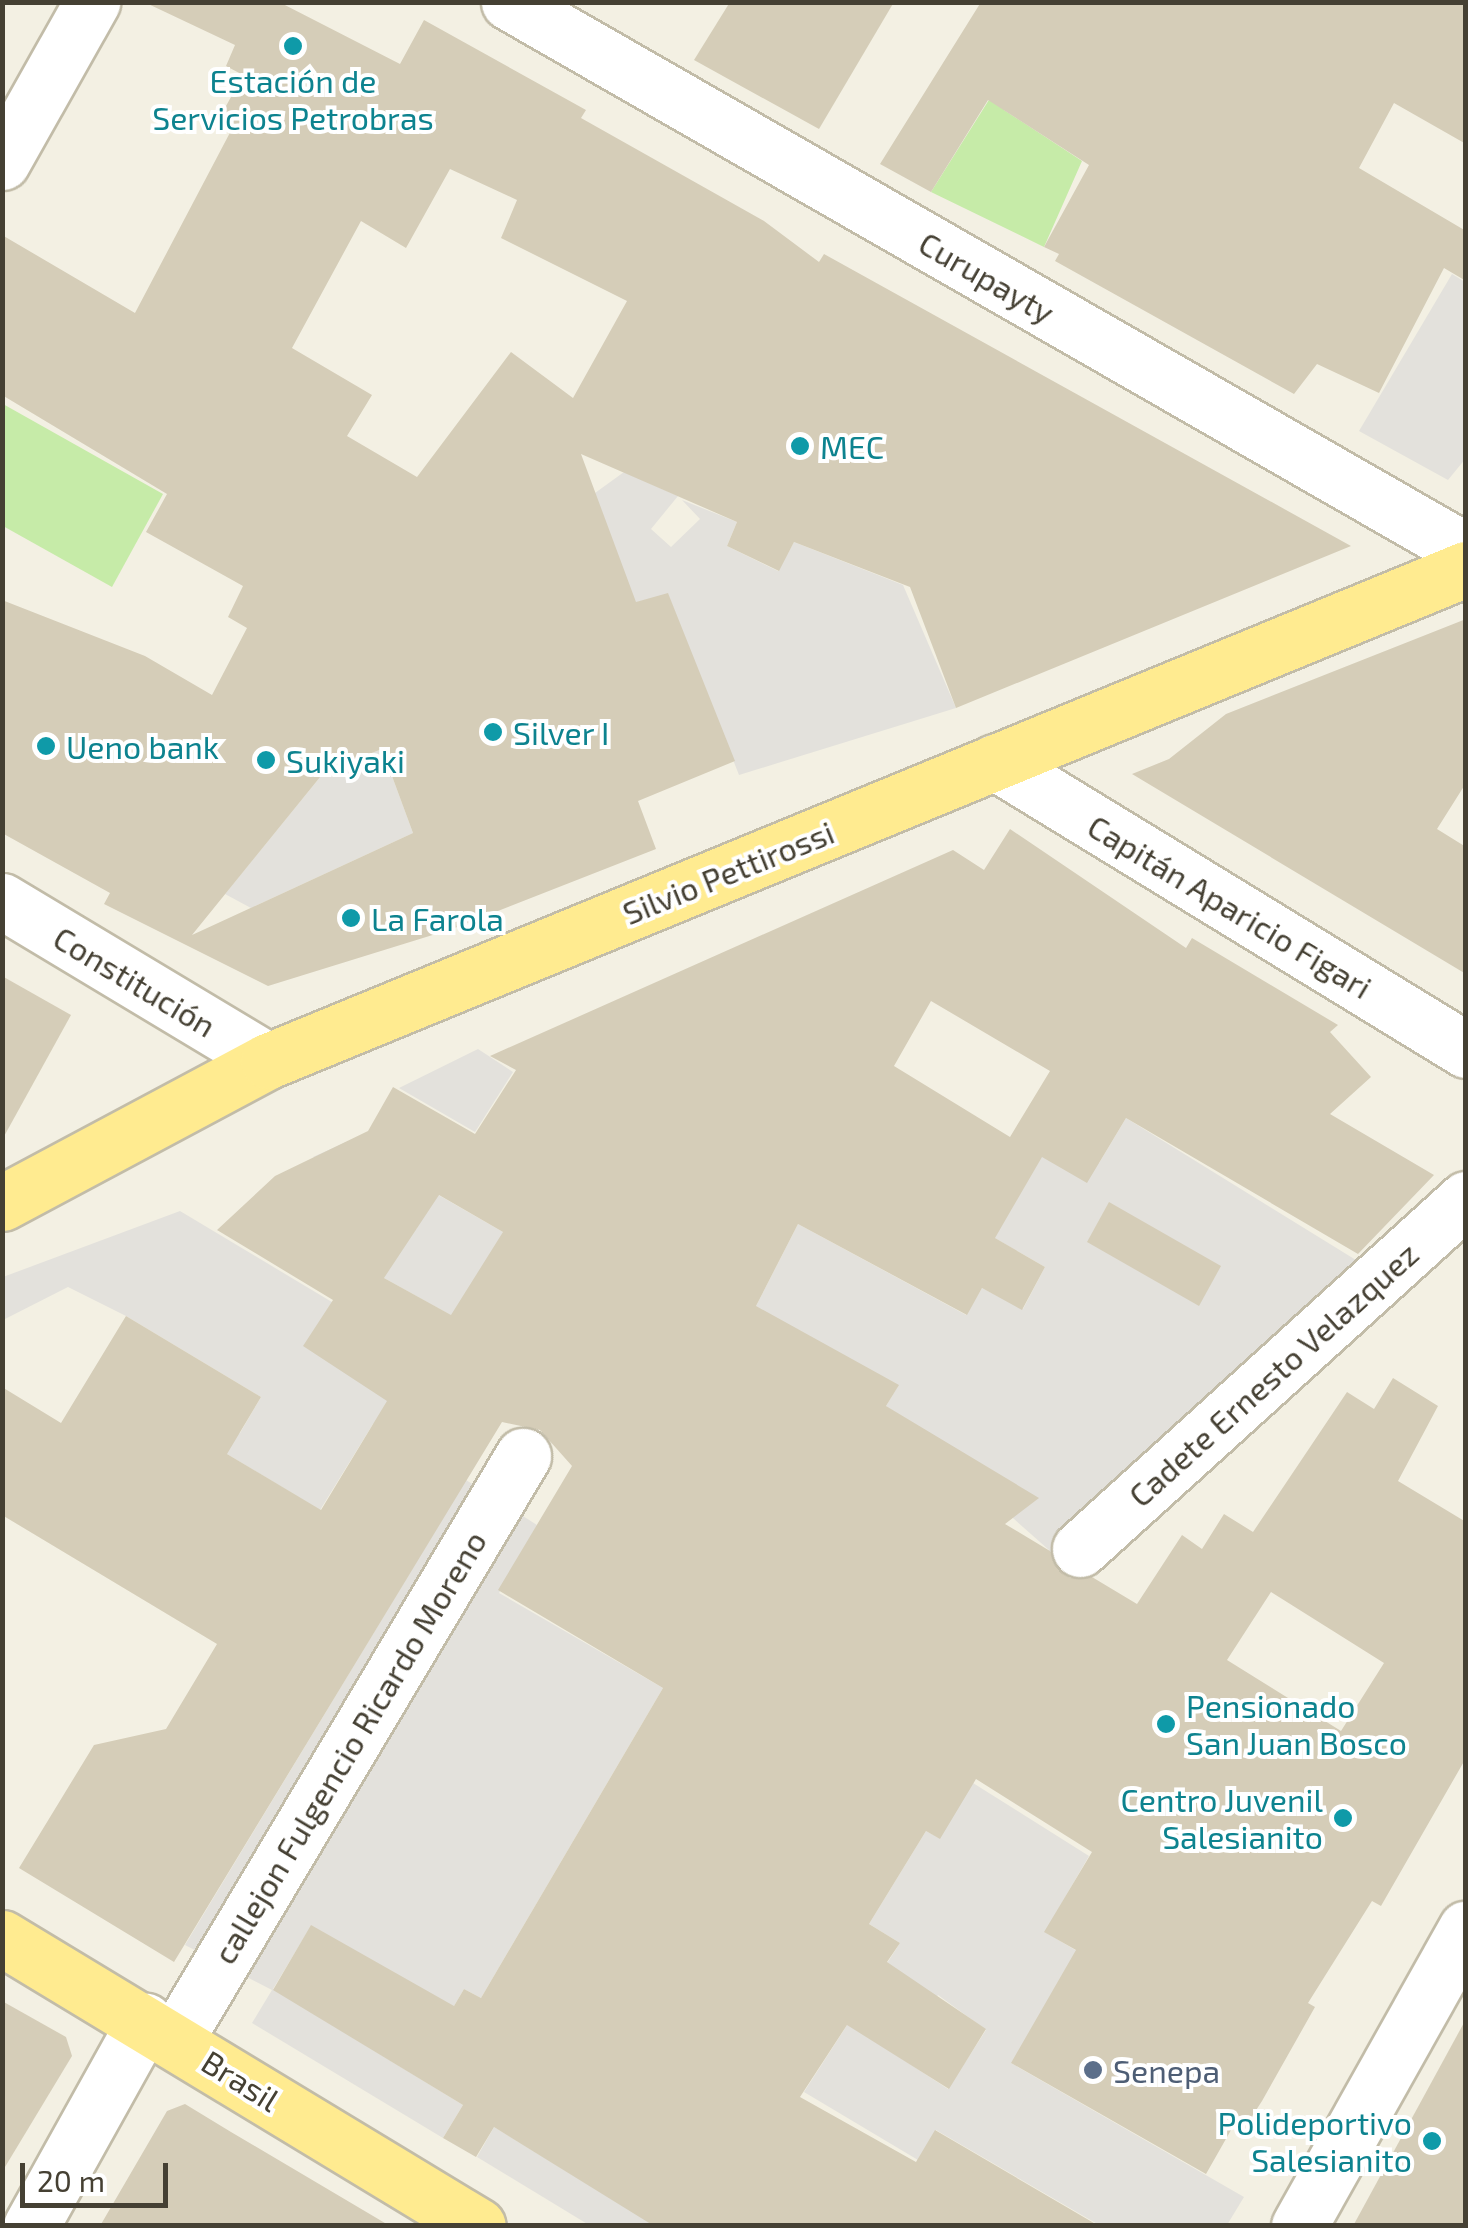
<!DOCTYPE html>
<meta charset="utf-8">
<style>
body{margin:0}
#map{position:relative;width:1468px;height:2228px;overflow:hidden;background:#f3f0e3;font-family:"Exo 2",sans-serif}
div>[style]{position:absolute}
.green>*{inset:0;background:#c6eba8}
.parking>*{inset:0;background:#e3e1dc}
.building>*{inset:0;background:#d5cdb8}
.roads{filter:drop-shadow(2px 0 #c2bca8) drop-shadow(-2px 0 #c2bca8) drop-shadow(0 2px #c2bca8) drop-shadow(0 -2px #c2bca8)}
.minor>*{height:55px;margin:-27.5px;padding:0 27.5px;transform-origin:27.5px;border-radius:27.5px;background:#fff}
.major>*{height:55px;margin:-27.5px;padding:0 27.5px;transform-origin:27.5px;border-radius:27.5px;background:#ffeb90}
.dots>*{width:28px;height:28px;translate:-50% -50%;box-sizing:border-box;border:5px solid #fff;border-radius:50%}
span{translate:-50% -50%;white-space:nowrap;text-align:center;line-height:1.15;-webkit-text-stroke:8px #fff;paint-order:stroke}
.culture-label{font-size:32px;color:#0d838f}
.left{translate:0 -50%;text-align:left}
.right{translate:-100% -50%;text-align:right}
.street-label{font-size:32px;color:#454033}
.service-label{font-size:32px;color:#4e5e75}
.frame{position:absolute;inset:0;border:5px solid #454033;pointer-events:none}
.scale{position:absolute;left:20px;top:2163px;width:148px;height:45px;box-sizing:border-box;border:5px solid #454033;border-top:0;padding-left:12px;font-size:30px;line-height:35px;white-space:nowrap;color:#454033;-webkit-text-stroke:8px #fff;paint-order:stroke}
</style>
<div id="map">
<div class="green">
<i style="clip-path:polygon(1026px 41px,1004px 110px,1082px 161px,1044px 247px,931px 192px)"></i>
<i style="clip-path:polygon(3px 404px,163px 494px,112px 587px,3px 526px)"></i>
</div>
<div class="parking">
<i style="clip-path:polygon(1452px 274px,1465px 282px,1466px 458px,1448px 480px,1359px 431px)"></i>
<i style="clip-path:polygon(624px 472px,678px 496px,651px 529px,671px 547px,700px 519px,682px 500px,737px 522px,727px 546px,778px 571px,794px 542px,903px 585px,956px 708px,739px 775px,668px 594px,622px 606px,595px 493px)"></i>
<i style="clip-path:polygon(382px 749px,413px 833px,251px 908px,225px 894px,325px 771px)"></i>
<i style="clip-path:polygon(478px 1049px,513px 1072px,475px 1132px,399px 1088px)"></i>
<i style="clip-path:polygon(1126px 1118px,1364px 1265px,1050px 1561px,1049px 1550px,886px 1406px,898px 1386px,754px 1310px,798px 1224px,966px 1315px,982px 1288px,1023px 1309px,1045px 1267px,993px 1237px,1028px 1180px,1029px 1148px,1099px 1163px)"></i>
<i style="clip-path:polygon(346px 1142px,503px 1232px,472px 1327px,375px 1273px,417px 1228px,313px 1157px)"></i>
<i style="clip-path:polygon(180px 1211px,407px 1347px,447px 1468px,373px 1424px,320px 1510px,207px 1442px,240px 1433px,261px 1397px,126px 1316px,68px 1287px,3px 1320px,3px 1277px)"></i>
<i style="clip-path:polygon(466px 1480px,537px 1525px,499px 1593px,663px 1688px,481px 1998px,464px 1989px,437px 2035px,311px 1926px,273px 1989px,463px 2105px,443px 2138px,252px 2023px,272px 1990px,185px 1945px)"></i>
<i style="clip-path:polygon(evenodd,973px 1783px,1089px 1856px,1045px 1932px,1211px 2031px,1011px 2063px,1244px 2197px,1227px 2225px,1099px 2225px,936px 2130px,918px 2160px,804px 2092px,900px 1943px,869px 1924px,926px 1831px,939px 1838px,973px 1783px,938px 1995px,986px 2030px,948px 2089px,899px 2057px,938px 1995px)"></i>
<i style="clip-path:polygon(494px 2127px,654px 2225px,589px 2225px,477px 2157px)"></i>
</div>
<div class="building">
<i style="clip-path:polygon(evenodd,144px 2px,279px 2px,400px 64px,424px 20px,586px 110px,581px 118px,764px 221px,819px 262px,824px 254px,1351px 546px,956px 708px,910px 587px,794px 542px,779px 571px,727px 546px,737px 522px,581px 454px,636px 602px,668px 593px,735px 761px,638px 801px,656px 849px,452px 929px,268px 986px,104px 904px,110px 893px,2px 833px,2px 600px,145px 656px,212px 695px,247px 628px,228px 617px,243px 586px,146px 532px,167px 494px,2px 395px,2px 235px,135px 313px,234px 125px,220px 117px,243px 75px,226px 66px,235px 45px,144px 2px,450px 169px,517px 200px,501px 238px,627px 301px,573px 398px,511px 352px,417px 477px,347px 436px,372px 395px,292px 348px,361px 221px,406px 248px,450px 169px,144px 2px,382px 749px,413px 833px,192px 935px,325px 771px,382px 749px)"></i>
<i style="clip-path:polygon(730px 2px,894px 2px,819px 129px,694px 60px)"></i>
<i style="clip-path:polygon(981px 2px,1466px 2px,1466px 144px,1394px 103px,1359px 168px,1466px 231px,1466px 281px,1444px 268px,1379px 393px,1317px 364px,1294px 394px,1055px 261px,1059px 254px,1044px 247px,1089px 165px,988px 100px,931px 192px,880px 164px)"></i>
<i style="clip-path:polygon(1466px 619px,1466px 783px,1437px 829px,1466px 847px,1466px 974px,1132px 774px,1169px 759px,1226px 714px)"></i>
<i style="clip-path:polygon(evenodd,1010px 829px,1186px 948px,1192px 938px,1338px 1025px,1330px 1032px,1371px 1077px,1330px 1114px,1434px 1175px,1358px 1254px,1126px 1118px,1087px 1183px,1042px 1157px,995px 1238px,1045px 1267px,1022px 1310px,982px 1288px,967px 1315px,798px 1224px,756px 1306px,899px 1385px,886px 1406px,1039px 1498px,1005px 1524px,1050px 1551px,1070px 1578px,1092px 1577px,1137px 1604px,1182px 1535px,1202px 1549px,1224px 1514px,1253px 1532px,1347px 1392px,1374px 1409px,1393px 1378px,1438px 1406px,1398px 1481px,1466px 1522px,1466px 1758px,1381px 1906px,1372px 1901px,1308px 2003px,1315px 2007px,1262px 2101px,1249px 2121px,1239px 2116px,1206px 2174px,1011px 2063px,1076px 1950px,1044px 1932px,1092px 1852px,976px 1779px,940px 1839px,926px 1831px,869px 1924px,900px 1943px,887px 1962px,986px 2029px,949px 2089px,847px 2025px,800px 2097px,916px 2162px,935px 2130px,1099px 2226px,654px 2226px,494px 2127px,476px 2157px,443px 2138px,463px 2105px,273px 1990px,311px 1925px,454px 2006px,464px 1989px,481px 1998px,663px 1688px,498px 1590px,572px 1466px,540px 1430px,502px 1422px,174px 1962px,19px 1868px,94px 1745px,166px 1729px,217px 1644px,2px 1515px,2px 1387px,61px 1423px,126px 1316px,261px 1397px,227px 1454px,321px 1510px,387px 1401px,303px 1346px,333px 1300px,217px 1230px,275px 1176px,368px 1131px,393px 1087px,475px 1134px,516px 1070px,490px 1056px,953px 850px,984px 870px,1010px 829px,931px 1001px,1050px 1071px,1010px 1137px,894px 1066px,931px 1001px,1010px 829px,439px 1195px,503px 1232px,451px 1315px,384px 1278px,439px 1195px,1010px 829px,1271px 1592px,1384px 1663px,1341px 1731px,1227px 1660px,1271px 1592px)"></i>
<i style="clip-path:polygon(2px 976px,71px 1015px,2px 1140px)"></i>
<i style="clip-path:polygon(1109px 1202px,1221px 1266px,1199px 1306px,1087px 1242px)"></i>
<i style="clip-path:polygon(2px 2001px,66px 2037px,72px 2056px,2px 2172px)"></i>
<i style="clip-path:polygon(1466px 2019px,1466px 2226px,1353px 2226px)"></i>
<i style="clip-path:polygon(185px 2104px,231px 2132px,390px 2226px,100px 2226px,167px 2111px)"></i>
</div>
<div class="roads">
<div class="minor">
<i style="left:509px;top:2px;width:1103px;rotate:29.84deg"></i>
<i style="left:2px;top:162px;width:184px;rotate:-60.6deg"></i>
<i style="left:995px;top:762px;width:552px;rotate:31.44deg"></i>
<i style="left:2px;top:901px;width:310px;rotate:31deg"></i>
<i style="left:1080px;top:1549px;width:521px;rotate:-42.2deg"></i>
<i style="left:175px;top:2040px;width:680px;rotate:-59.21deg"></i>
<i style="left:31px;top:2226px;width:235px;rotate:-60.9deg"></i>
<i style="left:1299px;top:2226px;width:341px;rotate:-60.7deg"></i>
</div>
<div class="major">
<i style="left:2px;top:1203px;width:302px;rotate:-28.1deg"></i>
<i style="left:268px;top:1061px;width:1295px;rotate:-22.33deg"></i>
<i style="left:2px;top:1938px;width:556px;rotate:31.18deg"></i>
</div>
</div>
<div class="dots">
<i style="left:293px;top:46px;background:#0f9aa8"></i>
<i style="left:800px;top:446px;background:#0f9aa8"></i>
<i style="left:493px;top:732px;background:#0f9aa8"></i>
<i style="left:46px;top:746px;background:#0f9aa8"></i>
<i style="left:266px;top:760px;background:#0f9aa8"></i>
<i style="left:351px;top:918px;background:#0f9aa8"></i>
<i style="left:1166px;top:1724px;background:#0f9aa8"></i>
<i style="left:1343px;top:1818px;background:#0f9aa8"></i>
<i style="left:1093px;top:2070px;background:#5c6f8a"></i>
<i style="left:1432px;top:2141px;background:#0f9aa8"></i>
</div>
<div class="culture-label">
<span style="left:293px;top:99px">Estación de<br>Servicios Petrobras</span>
<span class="left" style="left:820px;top:446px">MEC</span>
<span class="left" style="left:513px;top:732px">Silver I</span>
<span class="left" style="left:66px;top:746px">Ueno bank</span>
<span class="left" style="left:286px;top:760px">Sukiyaki</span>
<span class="left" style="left:371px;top:918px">La Farola</span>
<span class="left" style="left:1186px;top:1724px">Pensionado<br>San Juan Bosco</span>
<span class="right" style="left:1323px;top:1818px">Centro Juvenil<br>Salesianito</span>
<span class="right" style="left:1412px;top:2141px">Polideportivo<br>Salesianito</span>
</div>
<div class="street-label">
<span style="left:987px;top:277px;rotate:30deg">Curupayty</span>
<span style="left:728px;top:872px;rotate:-22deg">Silvio Pettirossi</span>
<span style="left:1230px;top:906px;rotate:31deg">Capitán Aparicio Figari</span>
<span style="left:135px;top:981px;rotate:31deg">Constitución</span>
<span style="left:1273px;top:1374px;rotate:-42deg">Cadete Ernesto Velazquez</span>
<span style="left:349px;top:1747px;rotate:-59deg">callejon Fulgencio Ricardo Moreno</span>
<span style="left:241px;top:2080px;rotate:32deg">Brasil</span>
</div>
<div class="service-label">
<span class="left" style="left:1113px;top:2070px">Senepa</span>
</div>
<div class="frame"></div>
<div class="scale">20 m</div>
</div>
